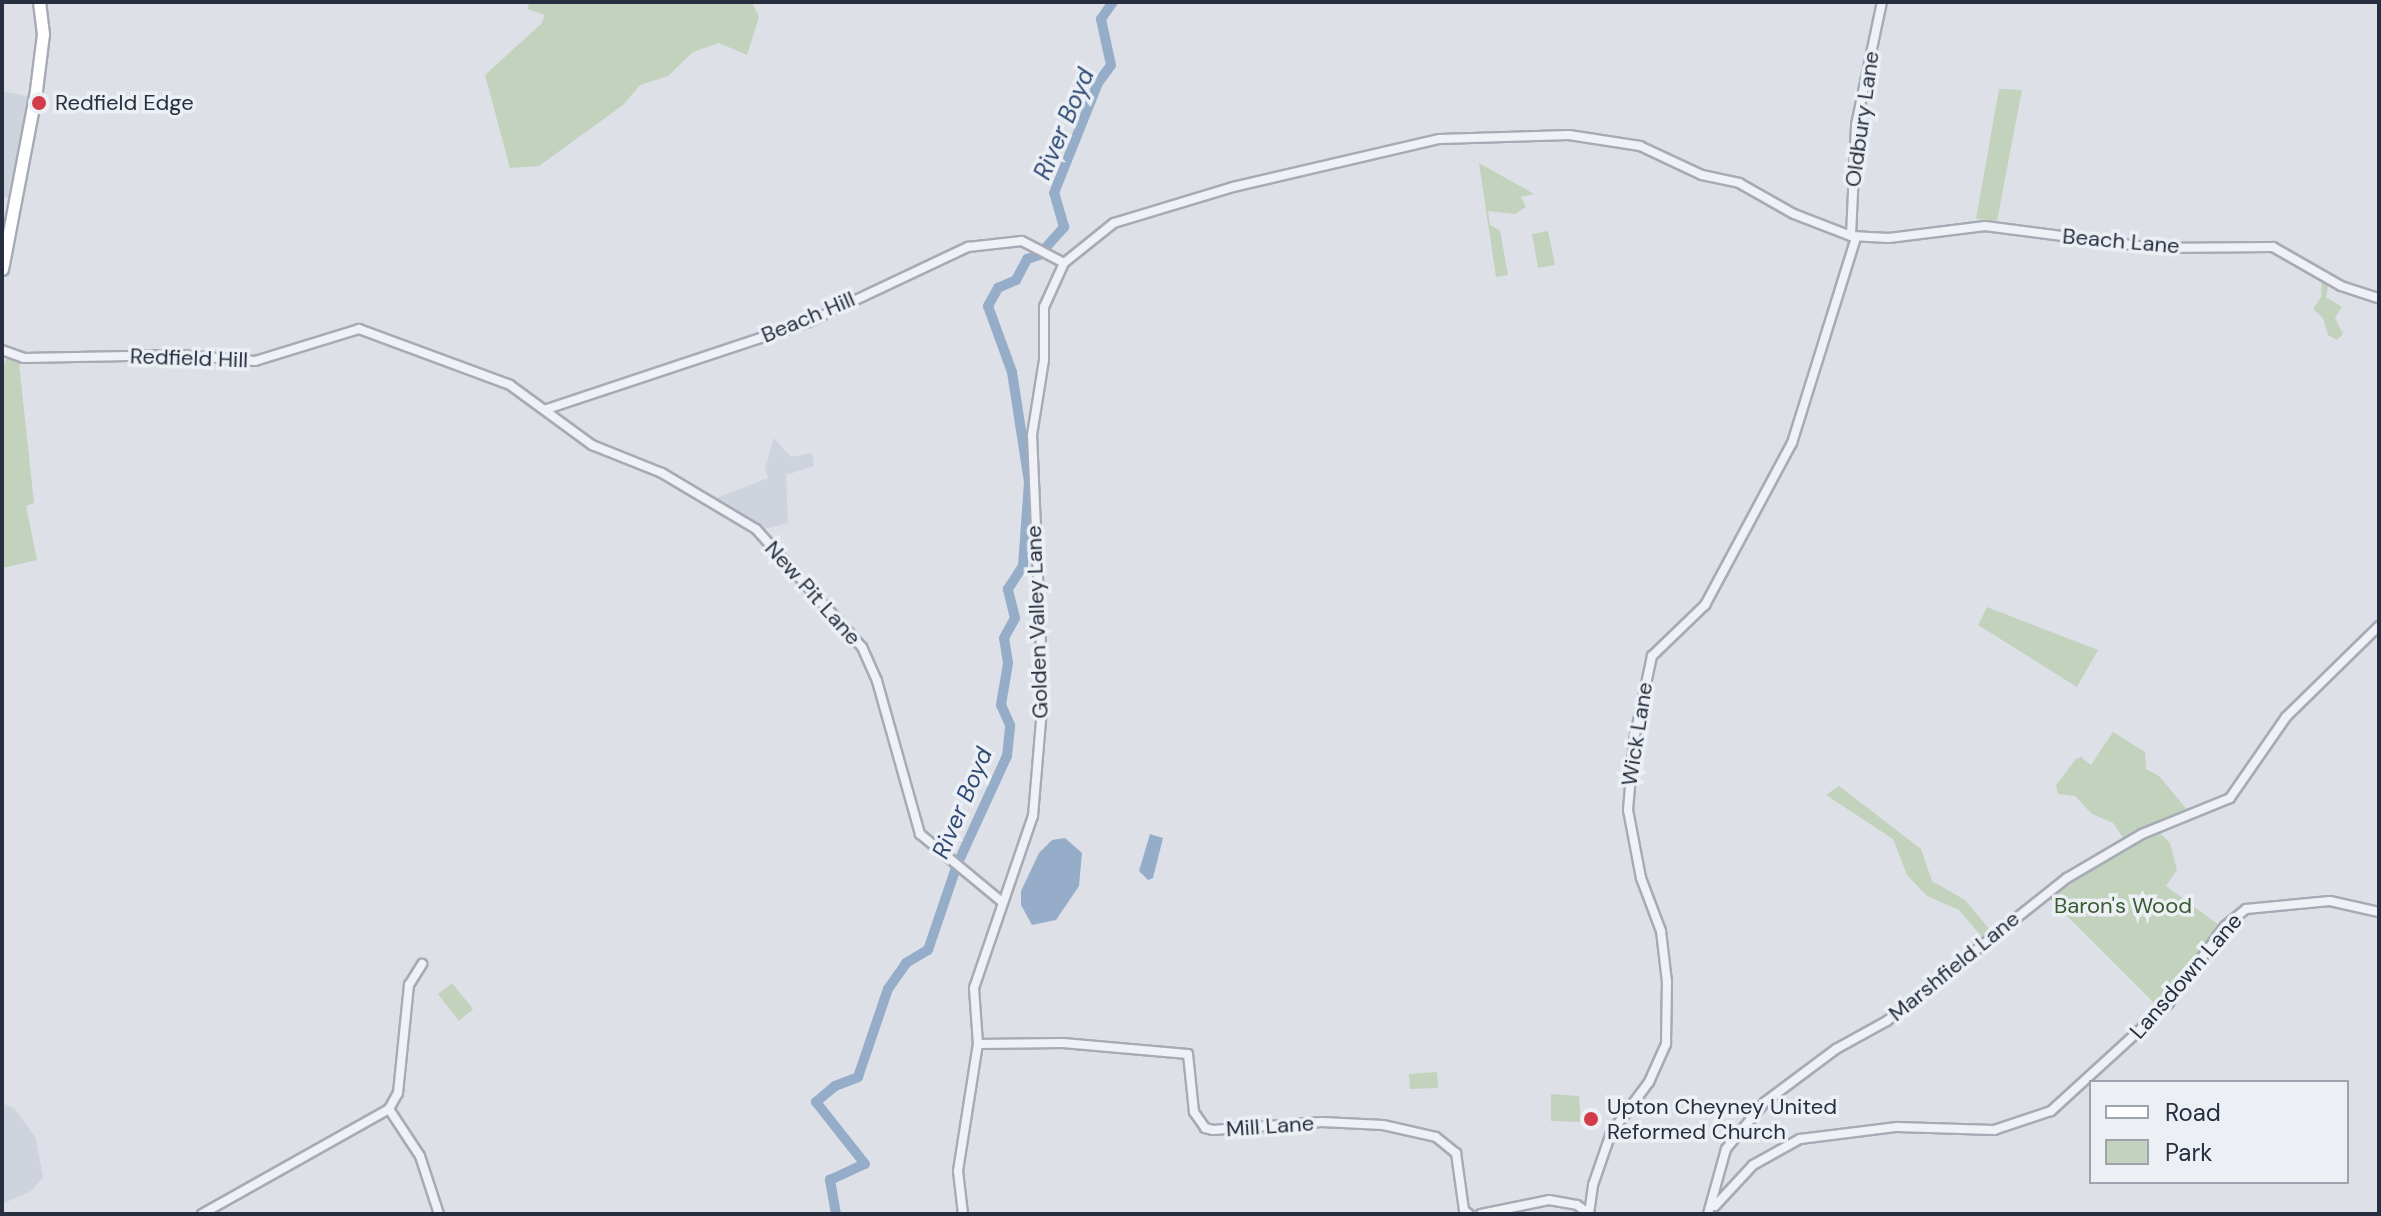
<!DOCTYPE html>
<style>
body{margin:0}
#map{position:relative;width:2381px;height:1216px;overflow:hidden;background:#dde1e7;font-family:"DM Sans",sans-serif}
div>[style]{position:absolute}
.built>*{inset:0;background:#cfd3dd}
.green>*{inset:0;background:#c2d2bd}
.water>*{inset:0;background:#96adca}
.river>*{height:10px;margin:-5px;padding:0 5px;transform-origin:5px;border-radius:5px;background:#96adca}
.roads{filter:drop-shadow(2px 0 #a6abb5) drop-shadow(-2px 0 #a6abb5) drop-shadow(0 2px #a6abb5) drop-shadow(0 -2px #a6abb5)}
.minor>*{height:8px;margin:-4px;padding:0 4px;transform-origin:4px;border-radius:4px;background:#f0f1f6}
.major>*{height:11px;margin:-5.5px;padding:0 5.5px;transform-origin:5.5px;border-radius:5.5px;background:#fff}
.dots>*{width:22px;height:22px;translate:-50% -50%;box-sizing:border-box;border:4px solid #ecf0f5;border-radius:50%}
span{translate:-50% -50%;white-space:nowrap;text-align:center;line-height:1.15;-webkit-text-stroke:7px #ecf0f5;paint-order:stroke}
.poi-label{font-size:22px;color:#262e3f}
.left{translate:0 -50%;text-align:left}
.street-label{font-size:22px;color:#262e3f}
.park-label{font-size:22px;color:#385b32}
.water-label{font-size:24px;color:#2e4a74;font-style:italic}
.frame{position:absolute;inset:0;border:4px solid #262e3f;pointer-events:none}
.legend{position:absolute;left:2089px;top:1080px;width:260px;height:104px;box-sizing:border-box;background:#ecf0f5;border:2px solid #9da2ac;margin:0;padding:10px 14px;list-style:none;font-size:24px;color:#262e3f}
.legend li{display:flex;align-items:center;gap:16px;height:40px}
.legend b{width:40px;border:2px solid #9da2ac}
</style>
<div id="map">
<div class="built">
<i style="clip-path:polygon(2px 91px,32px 97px,11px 198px,2px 197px)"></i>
<i style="clip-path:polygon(774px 438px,791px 457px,812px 453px,814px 466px,786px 475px,788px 523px,760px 530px,714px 499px,768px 478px,765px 469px)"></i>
<i style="clip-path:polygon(2px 1103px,14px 1108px,36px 1138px,43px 1178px,31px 1191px,2px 1204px)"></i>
</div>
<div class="green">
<i style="clip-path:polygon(529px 2px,752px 2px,759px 17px,747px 55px,719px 43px,693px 52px,668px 76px,640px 85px,623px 105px,539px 166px,510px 168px,485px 75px,541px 24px,545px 15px,528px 9px)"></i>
<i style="clip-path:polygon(1999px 89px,2022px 90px,1997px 221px,1976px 219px)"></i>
<i style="clip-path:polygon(1479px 163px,1534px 194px,1521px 197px,1526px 207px,1515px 214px,1488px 211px,1490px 225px,1500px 230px,1508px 275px,1496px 277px)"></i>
<i style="clip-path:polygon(1548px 231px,1555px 265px,1538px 268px,1532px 234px)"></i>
<i style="clip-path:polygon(2322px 277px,2329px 281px,2326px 297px,2342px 307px,2335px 318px,2343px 334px,2337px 340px,2328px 335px,2323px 318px,2313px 309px,2321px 297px)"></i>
<i style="clip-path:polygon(7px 357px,19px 363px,34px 503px,26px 506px,37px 560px,2px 568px,2px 369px)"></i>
<i style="clip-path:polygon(1987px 607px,2098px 650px,2077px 687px,1978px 625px)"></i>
<i style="clip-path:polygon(2113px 732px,2145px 752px,2146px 769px,2159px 776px,2189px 812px,2155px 828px,2170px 843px,2177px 870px,2166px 886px,2219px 925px,2159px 1008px,2046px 895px,2129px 846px,2113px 823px,2092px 814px,2075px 796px,2058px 794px,2056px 785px,2076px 759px,2081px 757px,2091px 765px)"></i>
<i style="clip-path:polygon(1839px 786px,1921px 849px,1932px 881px,1965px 900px,1991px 931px,1983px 938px,1959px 910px,1927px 896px,1907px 875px,1893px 839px,1826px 795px)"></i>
<i style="clip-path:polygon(452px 983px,473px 1009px,459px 1021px,438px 994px)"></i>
<i style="clip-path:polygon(1437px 1072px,1438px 1088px,1410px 1089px,1409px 1074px)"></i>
<i style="clip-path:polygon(1551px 1094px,1579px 1096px,1581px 1122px,1551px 1121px)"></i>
</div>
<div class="water">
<i style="clip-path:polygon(1150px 834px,1163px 838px,1153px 878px,1148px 880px,1139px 871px)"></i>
<i style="clip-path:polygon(1065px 838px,1082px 853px,1079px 886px,1056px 920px,1032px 925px,1021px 905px,1021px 891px,1039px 853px,1052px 840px)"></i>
</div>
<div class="river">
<i style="left:836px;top:1214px;width:35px;rotate:-100deg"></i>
<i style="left:830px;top:1180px;width:38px;rotate:-25deg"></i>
<i style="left:865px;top:1164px;width:79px;rotate:-128.3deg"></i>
<i style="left:816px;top:1102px;width:25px;rotate:-40deg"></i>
<i style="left:835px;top:1086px;width:25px;rotate:-21deg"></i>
<i style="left:858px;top:1077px;width:93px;rotate:-71.2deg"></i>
<i style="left:888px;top:989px;width:32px;rotate:-55deg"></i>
<i style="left:906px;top:963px;width:26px;rotate:-31deg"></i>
<i style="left:928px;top:950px;width:90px;rotate:-71.2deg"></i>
<i style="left:957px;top:865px;width:120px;rotate:-65.4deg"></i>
<i style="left:1007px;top:756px;width:31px;rotate:-84deg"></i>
<i style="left:1010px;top:725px;width:22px;rotate:-114deg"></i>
<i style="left:1001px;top:705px;width:43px;rotate:-80.5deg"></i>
<i style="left:1008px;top:663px;width:25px;rotate:-99deg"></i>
<i style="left:1004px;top:638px;width:23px;rotate:-61deg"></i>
<i style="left:1015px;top:618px;width:30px;rotate:-104deg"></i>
<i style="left:1008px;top:589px;width:27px;rotate:-57deg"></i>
<i style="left:1023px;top:566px;width:84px;rotate:-85.9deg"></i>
<i style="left:1029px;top:482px;width:111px;rotate:-98.8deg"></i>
<i style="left:1012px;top:372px;width:70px;rotate:-110deg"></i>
<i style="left:988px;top:306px;width:21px;rotate:-61deg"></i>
<i style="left:998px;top:288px;width:20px;rotate:-24deg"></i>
<i style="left:1016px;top:280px;width:24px;rotate:-62deg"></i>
<i style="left:1027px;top:259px;width:13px;rotate:-18deg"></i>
<i style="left:1039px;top:255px;width:38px;rotate:-48deg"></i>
<i style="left:1064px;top:227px;width:35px;rotate:-106deg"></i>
<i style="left:1054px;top:193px;width:118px;rotate:-68.2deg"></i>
<i style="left:1098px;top:83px;width:22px;rotate:-54deg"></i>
<i style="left:1111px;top:65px;width:47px;rotate:-102.3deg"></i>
<i style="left:1101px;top:19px;width:21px;rotate:-55deg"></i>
</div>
<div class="roads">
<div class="minor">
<i style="left:1851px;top:236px;width:111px;rotate:-87.4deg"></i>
<i style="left:1856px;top:125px;width:126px;rotate:-78.1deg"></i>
<i style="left:1064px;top:263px;width:64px;rotate:-38.7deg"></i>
<i style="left:1114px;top:223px;width:124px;rotate:-16.8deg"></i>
<i style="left:1233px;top:187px;width:212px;rotate:-13.1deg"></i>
<i style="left:1440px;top:139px;width:129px;rotate:-1.8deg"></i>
<i style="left:1569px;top:135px;width:72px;rotate:8.8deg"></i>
<i style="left:1640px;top:146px;width:68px;rotate:25.1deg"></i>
<i style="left:1702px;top:175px;width:38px;rotate:12deg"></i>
<i style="left:1739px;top:183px;width:63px;rotate:29.4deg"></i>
<i style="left:1794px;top:214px;width:61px;rotate:21.1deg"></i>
<i style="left:1851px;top:236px;width:38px;rotate:3deg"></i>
<i style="left:1889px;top:238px;width:97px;rotate:-7.1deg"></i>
<i style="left:1985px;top:226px;width:170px;rotate:7.4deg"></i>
<i style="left:2154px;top:248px;width:119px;rotate:-0.5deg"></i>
<i style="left:2273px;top:247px;width:78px;rotate:29.8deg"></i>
<i style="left:2341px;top:286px;width:40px;rotate:18deg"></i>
<i style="left:2px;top:350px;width:23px;rotate:20deg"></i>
<i style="left:24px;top:358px;width:156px;rotate:-1.1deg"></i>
<i style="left:180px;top:355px;width:75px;rotate:4.6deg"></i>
<i style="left:255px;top:361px;width:109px;rotate:-17.1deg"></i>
<i style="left:359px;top:329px;width:161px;rotate:20.3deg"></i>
<i style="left:510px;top:385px;width:102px;rotate:36.2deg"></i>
<i style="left:592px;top:445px;width:75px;rotate:21.8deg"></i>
<i style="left:662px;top:473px;width:109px;rotate:30.8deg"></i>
<i style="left:756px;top:529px;width:159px;rotate:48.1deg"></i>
<i style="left:862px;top:647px;width:37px;rotate:66deg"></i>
<i style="left:877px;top:681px;width:159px;rotate:74.3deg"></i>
<i style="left:920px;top:834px;width:105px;rotate:39.6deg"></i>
<i style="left:547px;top:409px;width:276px;rotate:-18.4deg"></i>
<i style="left:809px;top:322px;width:176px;rotate:-25.3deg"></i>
<i style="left:968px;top:247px;width:54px;rotate:-6.3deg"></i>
<i style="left:1022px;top:241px;width:47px;rotate:27.6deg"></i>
<i style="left:978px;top:1044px;width:85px;rotate:-0.7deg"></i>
<i style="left:1063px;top:1043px;width:125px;rotate:5deg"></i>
<i style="left:1188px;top:1054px;width:58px;rotate:84.1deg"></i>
<i style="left:1194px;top:1112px;width:19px;rotate:55deg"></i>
<i style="left:1205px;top:1128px;width:8px;rotate:14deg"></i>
<i style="left:1213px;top:1130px;width:109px;rotate:-4.2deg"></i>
<i style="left:1322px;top:1122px;width:61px;rotate:2.8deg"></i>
<i style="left:1383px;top:1125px;width:54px;rotate:12.8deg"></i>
<i style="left:1436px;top:1137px;width:26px;rotate:39deg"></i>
<i style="left:1456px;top:1153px;width:58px;rotate:82deg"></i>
<i style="left:1464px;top:1210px;width:6px;rotate:39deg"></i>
<i style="left:389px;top:1109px;width:56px;rotate:56.6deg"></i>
<i style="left:420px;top:1156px;width:61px;rotate:71.9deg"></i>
<i style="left:1715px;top:1206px;width:56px;rotate:-47.2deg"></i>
<i style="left:1753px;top:1165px;width:54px;rotate:-29deg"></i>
<i style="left:1800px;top:1139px;width:98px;rotate:-7.1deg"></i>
<i style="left:1897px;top:1127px;width:97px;rotate:1.8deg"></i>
<i style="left:1994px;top:1130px;width:60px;rotate:-18.4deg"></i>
<i style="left:2051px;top:1111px;width:159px;rotate:-42.4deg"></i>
<i style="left:2168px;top:1004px;width:97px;rotate:-53.8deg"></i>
<i style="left:2225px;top:926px;width:27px;rotate:-39deg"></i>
<i style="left:2246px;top:909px;width:84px;rotate:-5.4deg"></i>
<i style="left:2330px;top:901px;width:50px;rotate:12.7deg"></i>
<i style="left:202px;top:1214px;width:214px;rotate:-29.3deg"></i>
<i style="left:389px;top:1109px;width:18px;rotate:-61deg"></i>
<i style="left:398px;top:1093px;width:109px;rotate:-84.2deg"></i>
<i style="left:409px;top:985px;width:25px;rotate:-58deg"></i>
<i style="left:963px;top:1214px;width:43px;rotate:-96.6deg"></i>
<i style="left:958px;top:1171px;width:129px;rotate:-81.1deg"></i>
<i style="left:978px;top:1044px;width:56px;rotate:-94.1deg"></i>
<i style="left:974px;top:988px;width:182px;rotate:-71.1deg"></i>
<i style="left:1033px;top:816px;width:120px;rotate:-85.2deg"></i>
<i style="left:1043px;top:696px;width:261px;rotate:-92.4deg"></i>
<i style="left:1032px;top:435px;width:76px;rotate:-80.9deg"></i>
<i style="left:1044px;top:360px;width:53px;rotate:-90deg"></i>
<i style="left:1044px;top:307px;width:48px;rotate:-65.6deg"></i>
<i style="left:1481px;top:1214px;width:69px;rotate:-11.6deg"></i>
<i style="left:1549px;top:1200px;width:28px;rotate:10deg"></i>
<i style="left:1577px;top:1205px;width:15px;rotate:37deg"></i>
<i style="left:1589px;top:1214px;width:29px;rotate:-82deg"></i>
<i style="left:1593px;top:1185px;width:55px;rotate:-70.9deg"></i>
<i style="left:1611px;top:1133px;width:64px;rotate:-53.3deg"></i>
<i style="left:1649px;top:1082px;width:42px;rotate:-65.9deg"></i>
<i style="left:1666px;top:1044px;width:62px;rotate:-89.1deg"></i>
<i style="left:1667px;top:982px;width:51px;rotate:-96.7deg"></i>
<i style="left:1661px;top:931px;width:57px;rotate:-110.7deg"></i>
<i style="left:1641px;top:878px;width:69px;rotate:-100.8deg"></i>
<i style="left:1628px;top:810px;width:70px;rotate:-85.1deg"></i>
<i style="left:1634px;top:740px;width:86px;rotate:-77.9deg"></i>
<i style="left:1652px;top:656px;width:74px;rotate:-43.9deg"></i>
<i style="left:1705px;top:605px;width:184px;rotate:-61.8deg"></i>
<i style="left:1792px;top:443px;width:216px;rotate:-72.7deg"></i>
<i style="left:1708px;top:1214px;width:67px;rotate:-74.5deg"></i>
<i style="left:1726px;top:1149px;width:61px;rotate:-50.3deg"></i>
<i style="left:1765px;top:1102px;width:89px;rotate:-36.7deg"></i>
<i style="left:1836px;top:1049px;width:58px;rotate:-28.8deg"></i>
<i style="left:1887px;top:1021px;width:230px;rotate:-38.5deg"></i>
<i style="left:2067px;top:878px;width:87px;rotate:-30.4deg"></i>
<i style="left:2142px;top:834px;width:95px;rotate:-22.2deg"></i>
<i style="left:2230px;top:798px;width:98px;rotate:-55.3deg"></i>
<i style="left:2286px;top:717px;width:130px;rotate:-44.4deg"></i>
</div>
<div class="major">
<i style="left:2px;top:269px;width:182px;rotate:-79.2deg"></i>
<i style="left:36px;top:90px;width:56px;rotate:-82.9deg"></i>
<i style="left:43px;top:34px;width:32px;rotate:-97deg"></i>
</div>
</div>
<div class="dots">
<i style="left:39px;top:103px;background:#d33b4b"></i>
<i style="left:1591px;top:1119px;background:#d33b4b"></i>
</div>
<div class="poi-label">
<span class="left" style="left:55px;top:103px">Redfield Edge</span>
<span class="left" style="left:1607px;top:1119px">Upton Cheyney United<br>Reformed Church</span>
</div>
<div class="street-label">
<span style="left:1862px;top:119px;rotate:-82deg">Oldbury Lane</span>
<span style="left:2121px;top:241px;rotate:5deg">Beach Lane</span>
<span style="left:808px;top:317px;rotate:-23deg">Beach Hill</span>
<span style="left:189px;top:358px;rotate:2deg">Redfield Hill</span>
<span style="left:813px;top:593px;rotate:48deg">New Pit Lane</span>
<span style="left:1037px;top:622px;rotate:-92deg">Golden Valley Lane</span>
<span style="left:1637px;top:734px;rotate:-81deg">Wick Lane</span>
<span style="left:1954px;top:966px;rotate:-39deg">Marshfield Lane</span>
<span style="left:2186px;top:976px;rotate:-49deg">Lansdown Lane</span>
<span style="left:1270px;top:1126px;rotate:-4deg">Mill Lane</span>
</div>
<div class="park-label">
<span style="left:2123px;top:906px">Baron's Wood</span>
</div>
<div class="water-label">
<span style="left:1064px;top:124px;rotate:-67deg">River Boyd</span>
<span style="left:962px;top:803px;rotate:-67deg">River Boyd</span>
</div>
<div class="frame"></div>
<ul class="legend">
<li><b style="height:10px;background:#fff"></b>Road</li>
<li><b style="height:22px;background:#c2d2bd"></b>Park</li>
</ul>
</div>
